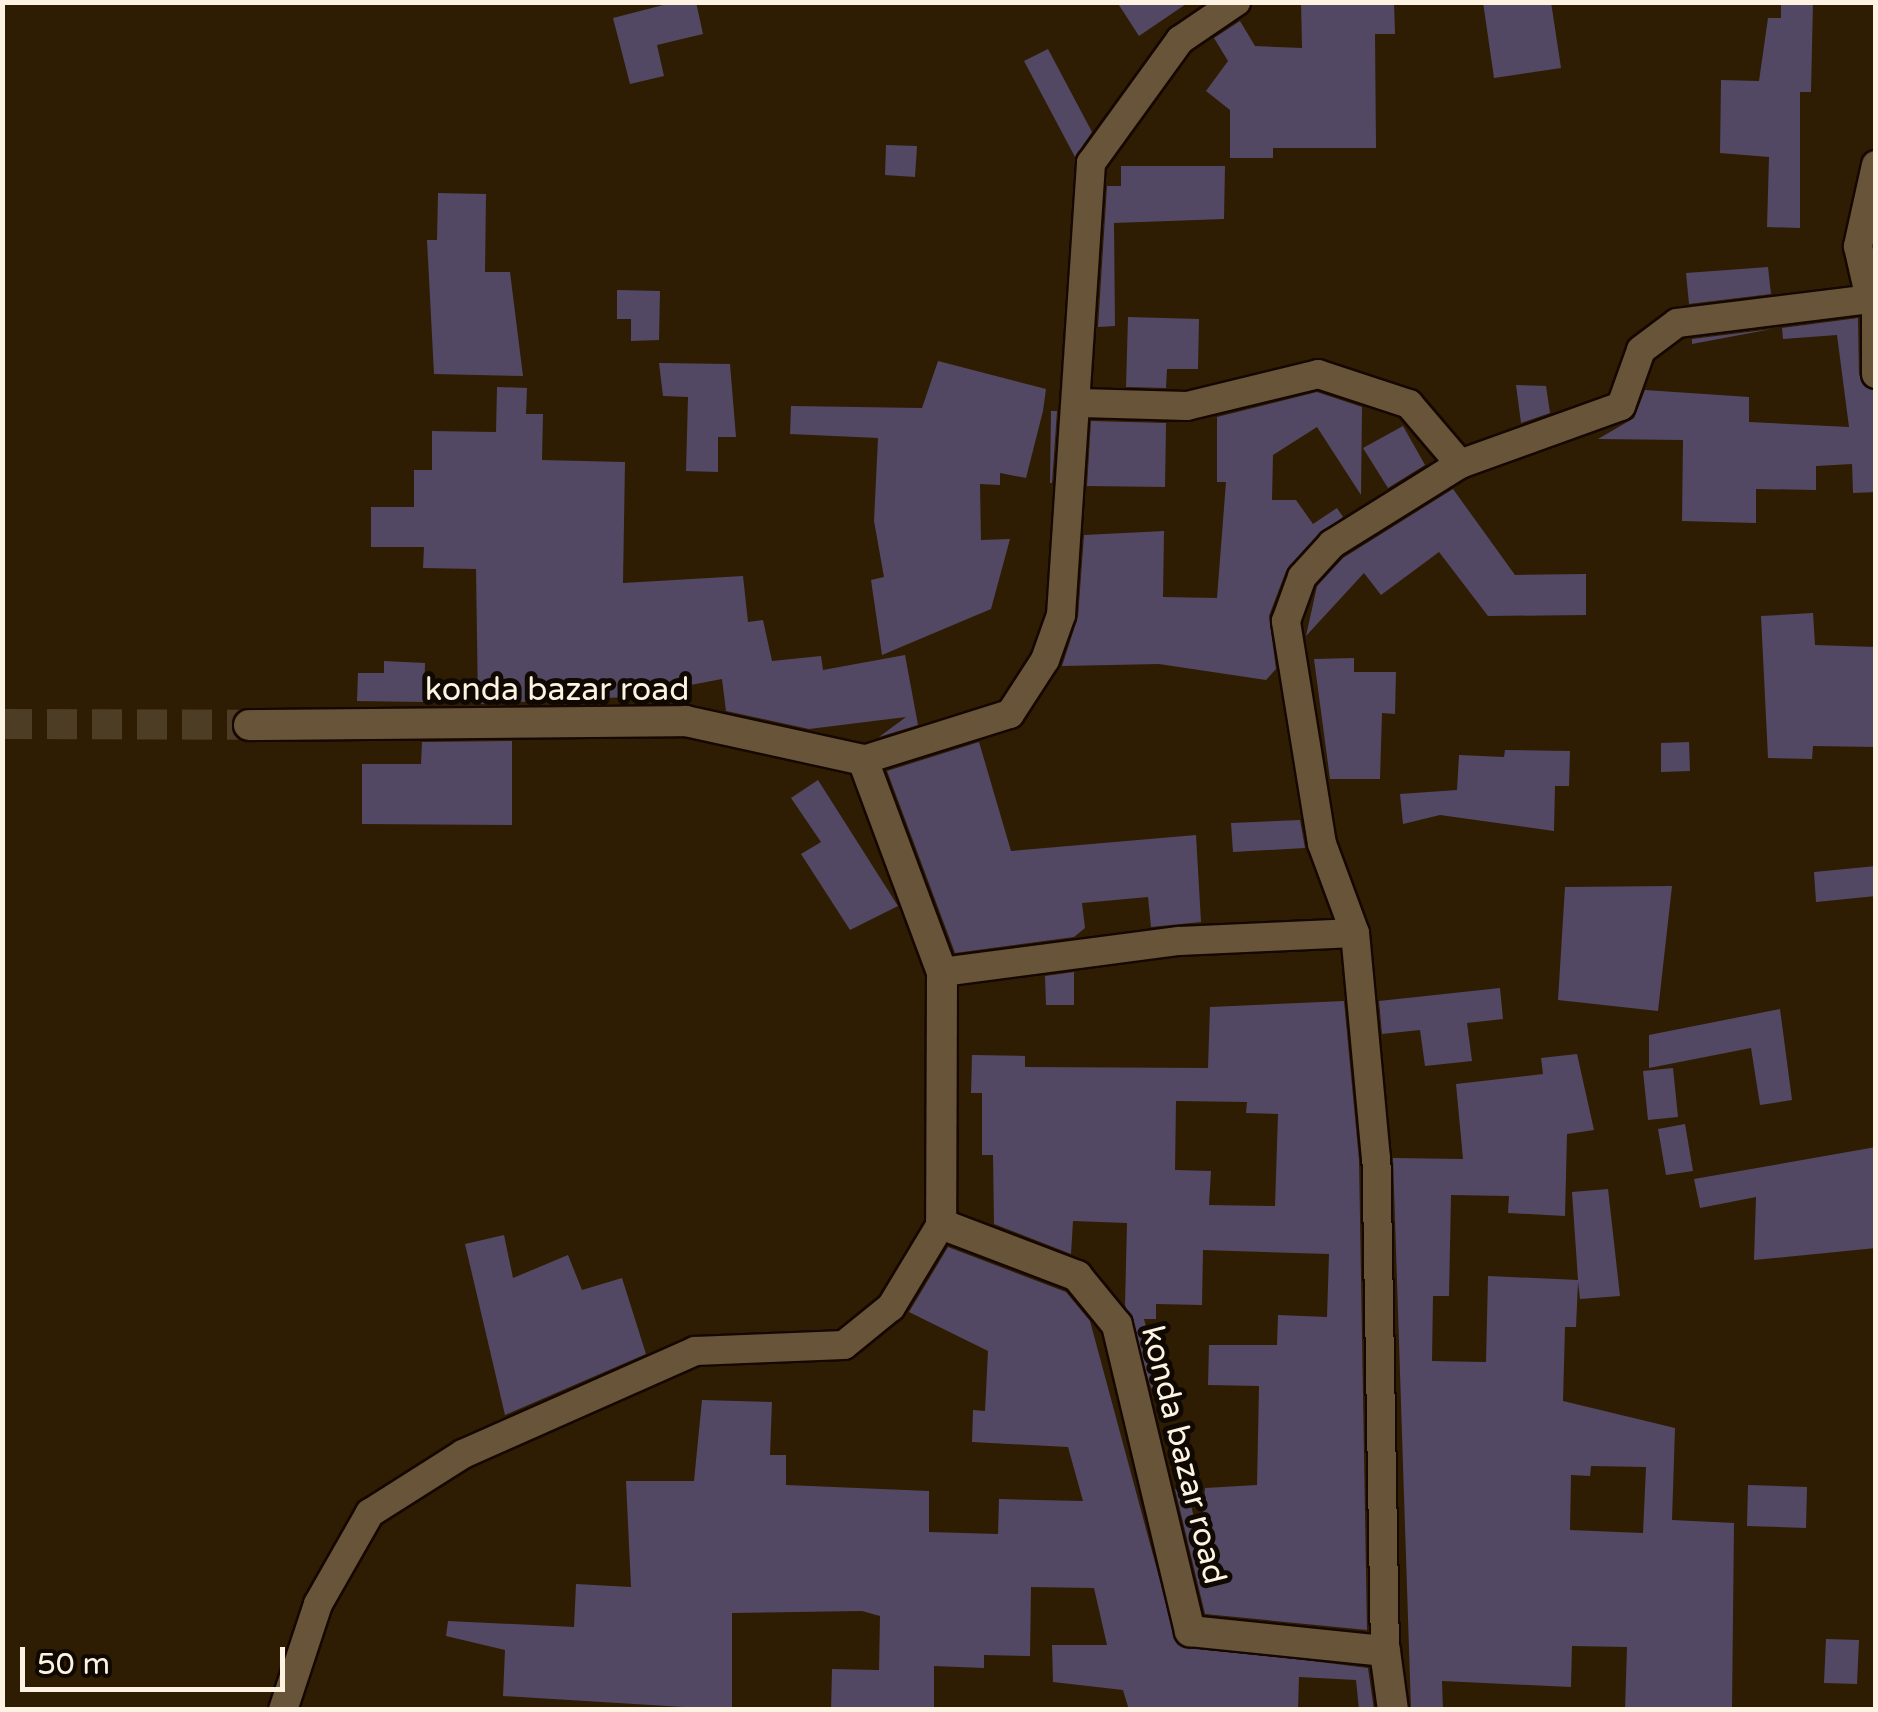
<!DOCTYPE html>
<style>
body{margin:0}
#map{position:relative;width:1878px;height:1712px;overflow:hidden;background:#2e1d03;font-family:"Varela Round",sans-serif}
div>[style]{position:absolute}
.building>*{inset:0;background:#524864}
.secondary-tunnel>*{height:30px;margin-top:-15px;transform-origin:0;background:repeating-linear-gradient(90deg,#4d3d25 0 30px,transparent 0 45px)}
.roads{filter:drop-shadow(2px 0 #160700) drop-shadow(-2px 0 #160700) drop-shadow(0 2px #160700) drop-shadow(0 -2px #160700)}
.street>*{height:28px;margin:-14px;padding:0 14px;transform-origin:14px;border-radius:14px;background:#675439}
.secondary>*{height:30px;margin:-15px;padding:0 15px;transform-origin:15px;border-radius:15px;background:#675439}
span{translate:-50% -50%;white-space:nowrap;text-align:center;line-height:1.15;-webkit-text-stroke:10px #100902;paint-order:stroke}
.street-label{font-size:32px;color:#fef3e3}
.frame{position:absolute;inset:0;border:5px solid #fef3e3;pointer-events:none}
.scale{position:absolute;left:20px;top:1647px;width:265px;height:45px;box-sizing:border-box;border:5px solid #fef3e3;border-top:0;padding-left:12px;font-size:30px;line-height:35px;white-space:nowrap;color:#fef3e3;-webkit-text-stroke:8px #100902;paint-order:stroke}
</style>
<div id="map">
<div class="building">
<i style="clip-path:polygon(675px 2px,696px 2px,703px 34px,657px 45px,664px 76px,630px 84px,613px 18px)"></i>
<i style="clip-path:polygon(1117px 2px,1189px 2px,1139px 36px)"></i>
<i style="clip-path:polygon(1301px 2px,1394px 2px,1395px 34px,1375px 34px,1376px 148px,1273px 148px,1273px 158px,1230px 158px,1230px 110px,1206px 91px,1228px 61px,1214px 38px,1240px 21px,1255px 46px,1302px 48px)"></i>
<i style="clip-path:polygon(1483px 2px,1551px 2px,1561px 68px,1494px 78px)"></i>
<i style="clip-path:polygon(1781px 2px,1813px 2px,1811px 92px,1800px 92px,1800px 228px,1767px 227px,1769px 157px,1720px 153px,1721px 80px,1759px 81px,1768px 18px,1781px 18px)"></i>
<i style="clip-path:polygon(1048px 49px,1092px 132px,1075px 157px,1024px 61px)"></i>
<i style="clip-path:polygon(886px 145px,917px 146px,915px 177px,885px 175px)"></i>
<i style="clip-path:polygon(1121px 166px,1225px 166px,1224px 219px,1114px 223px,1115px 326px,1098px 327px,1107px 186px,1121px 186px)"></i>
<i style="clip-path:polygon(438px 193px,486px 194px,485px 272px,510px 272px,523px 376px,434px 374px,427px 240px,437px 240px)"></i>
<i style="clip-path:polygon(1768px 267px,1771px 294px,1689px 304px,1686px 273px)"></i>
<i style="clip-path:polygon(617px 290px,660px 291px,659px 340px,631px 341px,631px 319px,617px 319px)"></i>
<i style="clip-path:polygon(1128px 317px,1199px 319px,1198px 369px,1167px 369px,1166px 388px,1126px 387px)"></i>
<i style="clip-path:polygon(1858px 318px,1859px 375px,1876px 391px,1876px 492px,1853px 493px,1852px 464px,1816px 466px,1816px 490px,1756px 489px,1756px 523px,1682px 521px,1683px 440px,1598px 439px,1634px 418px,1645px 390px,1749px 397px,1749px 422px,1849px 427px,1837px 335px,1783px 339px,1782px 328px)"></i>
<i style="clip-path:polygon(1772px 329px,1692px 344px,1692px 339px)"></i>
<i style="clip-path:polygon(938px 361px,1046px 389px,1043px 411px,1026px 478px,1000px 473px,1000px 485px,980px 484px,981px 540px,1010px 539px,991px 609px,882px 655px,871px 580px,884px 577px,874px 521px,878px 438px,790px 434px,791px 406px,922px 408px)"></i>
<i style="clip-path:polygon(659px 363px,730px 364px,736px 437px,718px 437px,718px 472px,686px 471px,688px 397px,663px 396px)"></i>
<i style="clip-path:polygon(1516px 385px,1546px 386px,1550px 413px,1521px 423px)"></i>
<i style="clip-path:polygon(497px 387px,527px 388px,526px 414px,543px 414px,542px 460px,625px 462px,623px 583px,743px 576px,748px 622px,763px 620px,772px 661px,821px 656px,823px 670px,905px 655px,918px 725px,879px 737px,906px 717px,809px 729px,726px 711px,722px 679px,628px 697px,478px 704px,476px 569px,423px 568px,424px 547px,371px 547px,371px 507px,414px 507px,414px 470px,432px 470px,432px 431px,496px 432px)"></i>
<i style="clip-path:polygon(1317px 392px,1362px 407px,1361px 495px,1317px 427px,1273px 455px,1272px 500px,1296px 500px,1313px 524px,1337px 508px,1343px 517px,1286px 571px,1269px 616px,1276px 669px,1266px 680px,1159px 664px,1062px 666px,1078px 617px,1084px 535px,1164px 531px,1163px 597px,1217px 598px,1226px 482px,1217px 482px,1217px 417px)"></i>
<i style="clip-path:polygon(1051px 411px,1057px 411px,1052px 483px,1050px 483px)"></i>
<i style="clip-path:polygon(1091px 421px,1166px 423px,1165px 487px,1087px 486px)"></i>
<i style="clip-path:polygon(1403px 426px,1425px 465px,1388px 488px,1363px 448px)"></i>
<i style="clip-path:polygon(1453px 489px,1515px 575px,1586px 574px,1586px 615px,1488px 616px,1439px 552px,1381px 595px,1364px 573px,1306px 636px,1317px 586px,1343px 558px)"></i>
<i style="clip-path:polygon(1813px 613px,1815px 645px,1876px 647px,1876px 747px,1813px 746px,1812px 759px,1768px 758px,1761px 616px)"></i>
<i style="clip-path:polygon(1354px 658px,1354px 672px,1396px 672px,1395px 714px,1382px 713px,1380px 779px,1330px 779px,1314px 659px)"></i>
<i style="clip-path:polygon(384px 661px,425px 663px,424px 702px,357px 701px,358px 673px,384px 673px)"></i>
<i style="clip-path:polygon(512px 741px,512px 825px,362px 824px,362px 764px,421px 764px,422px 742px)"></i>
<i style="clip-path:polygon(979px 742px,1011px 851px,1196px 835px,1201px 922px,1151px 927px,1148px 897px,1082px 903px,1085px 928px,1074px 937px,955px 953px,887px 771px)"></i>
<i style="clip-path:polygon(1689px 742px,1690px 771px,1661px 772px,1661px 743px)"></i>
<i style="clip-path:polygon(1505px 750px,1570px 751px,1569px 786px,1555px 786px,1554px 831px,1440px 815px,1403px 824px,1400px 794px,1457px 790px,1459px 755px,1504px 757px)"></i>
<i style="clip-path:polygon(818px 780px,898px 906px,850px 930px,801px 854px,821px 842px,791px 798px)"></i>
<i style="clip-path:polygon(1300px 820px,1305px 848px,1233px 852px,1231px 823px)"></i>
<i style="clip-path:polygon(1876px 866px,1876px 896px,1816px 902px,1814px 872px)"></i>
<i style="clip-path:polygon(1672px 886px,1658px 1011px,1558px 1000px,1565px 887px)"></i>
<i style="clip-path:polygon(1074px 972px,1074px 1005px,1046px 1005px,1045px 976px)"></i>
<i style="clip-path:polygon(1500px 988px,1503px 1019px,1467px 1023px,1472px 1061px,1425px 1066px,1420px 1030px,1382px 1034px,1379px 1001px)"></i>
<i style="clip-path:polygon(evenodd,1344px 1001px,1359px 1160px,1367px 1630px,1205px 1614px,1175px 1489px,1187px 1489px,1201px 1546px,1205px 1488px,1257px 1485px,1259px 1386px,1208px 1385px,1209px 1345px,1277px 1345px,1278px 1315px,1327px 1317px,1329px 1254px,1203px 1250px,1202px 1305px,1156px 1304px,1156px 1319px,1144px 1319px,1161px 1386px,1151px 1388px,1125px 1305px,1127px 1223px,1073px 1221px,1071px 1254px,994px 1224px,993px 1155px,982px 1155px,982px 1093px,971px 1093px,972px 1055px,1025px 1056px,1025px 1067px,1208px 1068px,1210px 1007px,1344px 1001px,1176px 1101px,1247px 1102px,1246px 1113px,1278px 1114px,1275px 1206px,1209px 1205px,1211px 1171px,1175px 1170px,1176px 1101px)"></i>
<i style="clip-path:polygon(1780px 1009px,1792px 1100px,1760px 1105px,1751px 1048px,1649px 1068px,1649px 1035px)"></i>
<i style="clip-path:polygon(evenodd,1577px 1054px,1594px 1130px,1567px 1134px,1565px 1216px,1508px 1213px,1509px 1196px,1451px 1195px,1449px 1296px,1433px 1296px,1432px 1361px,1486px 1362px,1488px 1276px,1578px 1280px,1572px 1192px,1608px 1189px,1620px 1296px,1580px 1299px,1578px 1282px,1576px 1327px,1565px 1327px,1563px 1401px,1675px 1428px,1672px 1520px,1734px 1523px,1732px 1710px,1625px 1710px,1627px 1647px,1572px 1646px,1571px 1687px,1442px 1681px,1443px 1710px,1411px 1710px,1393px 1158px,1463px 1159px,1456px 1084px,1543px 1074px,1541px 1058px,1577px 1054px,1591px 1466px,1646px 1467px,1643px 1533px,1570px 1530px,1571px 1475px,1590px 1476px,1591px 1466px)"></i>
<i style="clip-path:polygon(1673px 1068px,1678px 1117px,1648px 1120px,1643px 1071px)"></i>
<i style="clip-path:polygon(1685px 1124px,1693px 1171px,1666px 1175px,1658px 1129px)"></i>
<i style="clip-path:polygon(1876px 1147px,1876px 1248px,1754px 1260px,1756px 1197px,1700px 1208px,1694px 1179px)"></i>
<i style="clip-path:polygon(504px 1235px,513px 1278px,568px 1255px,582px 1290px,622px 1278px,646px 1354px,505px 1415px,465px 1244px)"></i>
<i style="clip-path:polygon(948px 1247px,1066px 1292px,1090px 1321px,1177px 1644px,1368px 1668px,1374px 1710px,1359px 1710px,1356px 1680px,1299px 1677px,1298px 1710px,1129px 1710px,1123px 1690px,1053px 1682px,1052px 1645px,1107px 1645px,1094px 1588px,1031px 1587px,1030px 1656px,984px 1655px,984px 1668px,934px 1666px,934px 1710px,831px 1710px,832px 1669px,879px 1670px,880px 1616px,862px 1611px,732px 1613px,732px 1710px,503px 1696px,505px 1650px,446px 1636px,448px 1621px,574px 1627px,576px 1584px,631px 1587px,626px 1481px,694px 1481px,702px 1400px,772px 1402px,770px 1455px,786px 1455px,786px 1485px,929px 1491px,929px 1532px,998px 1534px,999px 1499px,1083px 1501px,1068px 1447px,972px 1442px,973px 1410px,985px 1411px,988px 1351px,909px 1312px)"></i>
<i style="clip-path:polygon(1748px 1485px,1807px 1487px,1806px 1528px,1747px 1526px)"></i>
<i style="clip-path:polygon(1826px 1639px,1859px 1640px,1857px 1684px,1824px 1683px)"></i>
</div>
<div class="secondary-tunnel">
<i style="left:2px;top:724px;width:247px;rotate:0.2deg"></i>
</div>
<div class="roads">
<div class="street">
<i style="left:1876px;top:298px;width:76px;rotate:90deg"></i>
<i style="left:1080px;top:403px;width:107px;rotate:1.6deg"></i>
<i style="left:1187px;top:406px;width:135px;rotate:-13.7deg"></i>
<i style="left:1318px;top:374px;width:96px;rotate:18.2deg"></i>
<i style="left:1409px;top:404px;width:79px;rotate:49.6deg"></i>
<i style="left:1460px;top:464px;width:171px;rotate:-19.8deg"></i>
<i style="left:1621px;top:406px;width:59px;rotate:-70.3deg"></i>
<i style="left:1641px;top:350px;width:45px;rotate:-36.9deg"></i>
<i style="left:1677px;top:323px;width:194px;rotate:-7.1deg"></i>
<i style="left:1870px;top:299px;width:54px;rotate:-102.8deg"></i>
<i style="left:1858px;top:246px;width:83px;rotate:-77.5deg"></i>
<i style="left:863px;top:760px;width:154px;rotate:-17.4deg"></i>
<i style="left:1010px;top:714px;width:64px;rotate:-57.1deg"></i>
<i style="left:1045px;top:660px;width:48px;rotate:-70.4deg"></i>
<i style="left:1061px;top:615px;width:453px;rotate:-86.2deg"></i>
<i style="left:1091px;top:163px;width:152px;rotate:-54.1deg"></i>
<i style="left:1180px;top:40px;width:68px;rotate:-34.2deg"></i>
<i style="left:942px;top:972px;width:239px;rotate:-7.5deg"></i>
<i style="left:1179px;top:941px;width:176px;rotate:-2.6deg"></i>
<i style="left:1385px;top:1651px;width:492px;rotate:-91deg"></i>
<i style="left:1376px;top:1159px;width:227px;rotate:-95.3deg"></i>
<i style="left:1355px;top:933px;width:95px;rotate:-110.3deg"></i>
<i style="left:1322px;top:844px;width:226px;rotate:-99.2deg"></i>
<i style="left:1286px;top:621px;width:47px;rotate:-70deg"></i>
<i style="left:1302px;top:577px;width:45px;rotate:-47.7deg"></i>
<i style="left:1332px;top:544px;width:151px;rotate:-32deg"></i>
<i style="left:283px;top:1710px;width:112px;rotate:-71.7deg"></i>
<i style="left:318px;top:1604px;width:105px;rotate:-60.3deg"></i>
<i style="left:370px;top:1513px;width:110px;rotate:-32.4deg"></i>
<i style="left:463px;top:1454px;width:254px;rotate:-23.9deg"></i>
<i style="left:695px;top:1351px;width:149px;rotate:-2.3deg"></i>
<i style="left:844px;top:1345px;width:60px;rotate:-39deg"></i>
<i style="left:891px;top:1307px;width:97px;rotate:-58.9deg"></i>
</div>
<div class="secondary">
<i style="left:249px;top:725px;width:437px;rotate:-0.5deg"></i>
<i style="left:686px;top:721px;width:181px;rotate:12.4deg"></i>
<i style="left:863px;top:760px;width:226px;rotate:69.6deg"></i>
<i style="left:942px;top:972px;width:252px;rotate:90.2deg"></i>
<i style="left:941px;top:1224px;width:146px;rotate:20.9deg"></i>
<i style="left:1077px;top:1276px;width:63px;rotate:50.8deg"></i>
<i style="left:1117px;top:1325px;width:315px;rotate:76.6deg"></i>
<i style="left:1190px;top:1631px;width:196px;rotate:5.9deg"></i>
<i style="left:1385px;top:1651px;width:60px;rotate:82.3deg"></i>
</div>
</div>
<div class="street-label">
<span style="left:557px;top:690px">konda bazar road</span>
<span style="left:1183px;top:1455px;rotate:76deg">konda bazar road</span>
</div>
<div class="frame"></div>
<div class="scale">50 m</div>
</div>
